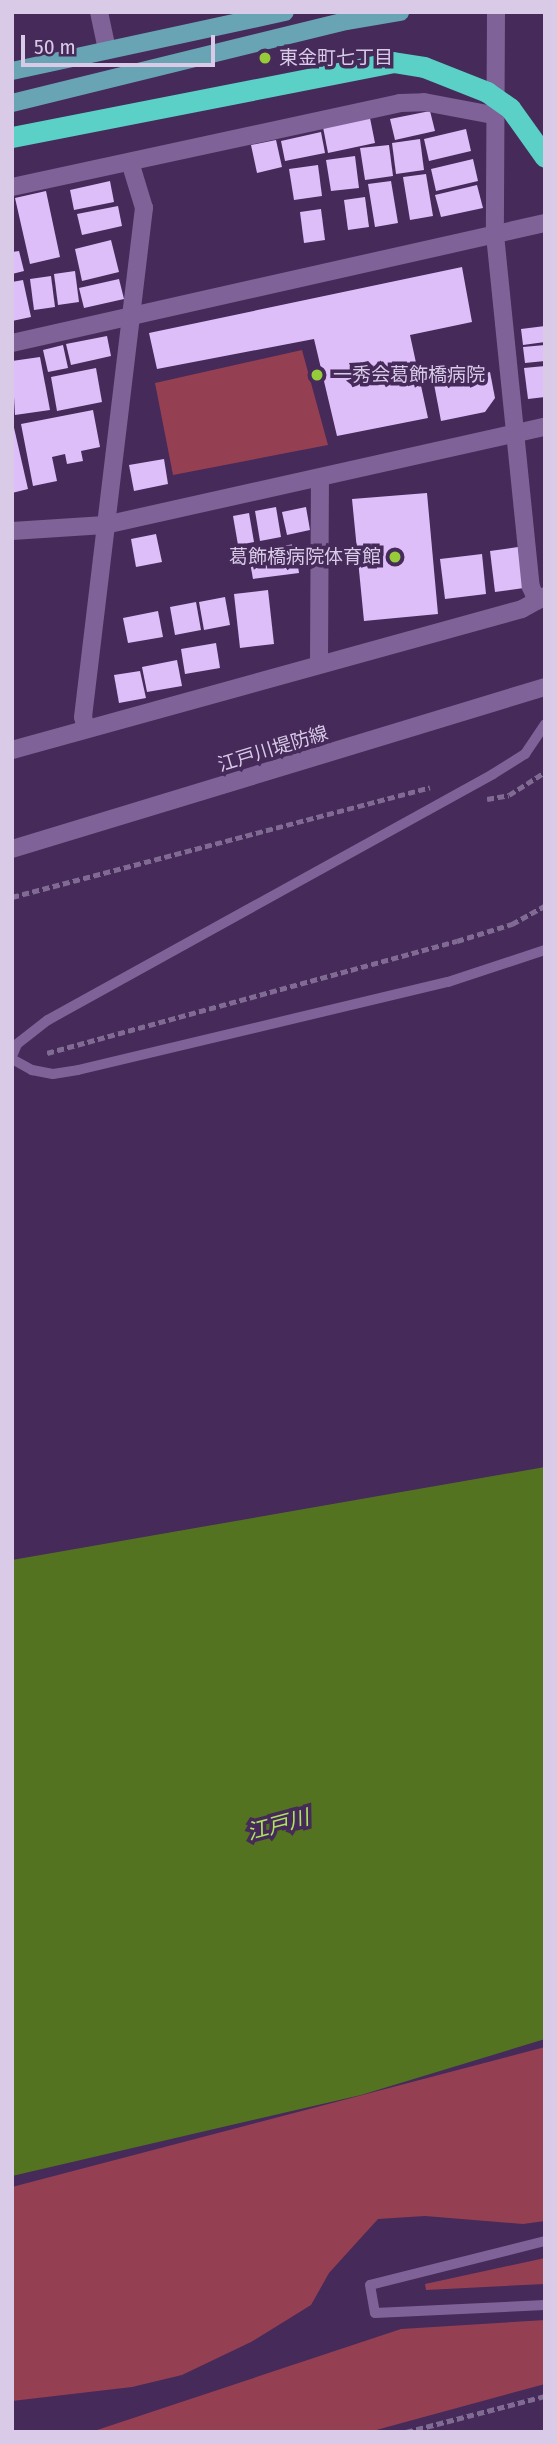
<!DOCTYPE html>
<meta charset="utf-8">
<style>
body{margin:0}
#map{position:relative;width:557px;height:2444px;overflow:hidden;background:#452a5a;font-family:"Fira Sans Condensed","Noto Sans JP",sans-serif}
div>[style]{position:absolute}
.green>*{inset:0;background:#953f53}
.water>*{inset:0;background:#547320}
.building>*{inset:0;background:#ddbef9}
.path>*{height:4.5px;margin-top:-2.25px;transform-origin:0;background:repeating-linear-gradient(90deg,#806b93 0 7px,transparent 0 10.5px)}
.lane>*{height:10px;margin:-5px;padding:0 5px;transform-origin:5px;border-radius:5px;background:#7f6398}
.street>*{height:18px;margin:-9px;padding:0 9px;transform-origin:9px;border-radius:9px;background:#7f6398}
.secondary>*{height:18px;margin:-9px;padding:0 9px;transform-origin:9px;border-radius:9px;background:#7f6398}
.primary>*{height:18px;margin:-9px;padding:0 9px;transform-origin:9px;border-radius:9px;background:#69a4b4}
.highway>*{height:21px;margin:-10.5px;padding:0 10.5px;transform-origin:10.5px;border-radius:10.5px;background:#5ad0c6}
.dots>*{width:19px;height:19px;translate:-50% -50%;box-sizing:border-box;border:4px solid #452a5a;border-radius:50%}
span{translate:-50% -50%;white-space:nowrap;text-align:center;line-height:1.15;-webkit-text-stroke:7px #452a5a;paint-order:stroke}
.poi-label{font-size:19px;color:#d9cbe8}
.left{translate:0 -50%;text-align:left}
.right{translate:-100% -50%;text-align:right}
.street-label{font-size:19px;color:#d9cbe8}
.water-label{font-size:21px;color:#afe55d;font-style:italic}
.frame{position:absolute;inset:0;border:14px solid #d9cbe8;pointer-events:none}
.scale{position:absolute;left:21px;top:35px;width:194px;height:32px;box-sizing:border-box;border:4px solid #d9cbe8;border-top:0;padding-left:9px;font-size:21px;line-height:24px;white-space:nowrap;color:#d9cbe8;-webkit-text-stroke:5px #452a5a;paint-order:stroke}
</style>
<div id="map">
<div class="green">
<i style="clip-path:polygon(302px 350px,328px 445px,173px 475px,155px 383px)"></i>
<i style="clip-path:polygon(545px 2047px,545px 2221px,523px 2224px,425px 2216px,378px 2219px,329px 2273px,311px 2305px,251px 2342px,182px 2375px,132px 2387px,12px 2401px,12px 2187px)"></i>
<i style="clip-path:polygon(545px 2258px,545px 2284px,426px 2290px,425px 2284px)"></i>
<i style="clip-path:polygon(545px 2320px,545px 2384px,369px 2432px,91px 2432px,401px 2329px)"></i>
</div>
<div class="water">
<i style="clip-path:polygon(545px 1467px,545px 2039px,361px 2095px,12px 2176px,12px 1560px)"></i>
</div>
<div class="building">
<i style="clip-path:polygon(430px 111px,435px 131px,395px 140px,390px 119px)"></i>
<i style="clip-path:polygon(370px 118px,375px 143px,328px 153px,323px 127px)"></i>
<i style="clip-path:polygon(466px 129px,471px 151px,429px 161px,424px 139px)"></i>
<i style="clip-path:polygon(321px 132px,325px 153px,285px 161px,281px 141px)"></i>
<i style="clip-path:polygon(420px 139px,424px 170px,396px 174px,392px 143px)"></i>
<i style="clip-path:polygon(276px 140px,282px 167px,257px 173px,251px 145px)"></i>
<i style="clip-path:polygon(389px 145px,393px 176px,365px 180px,360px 148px)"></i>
<i style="clip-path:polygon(355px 156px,359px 188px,331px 191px,326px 160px)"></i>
<i style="clip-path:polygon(473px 159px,478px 181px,436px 191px,431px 169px)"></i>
<i style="clip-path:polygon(318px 165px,322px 196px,294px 200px,289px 169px)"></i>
<i style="clip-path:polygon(426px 174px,433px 216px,410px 220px,403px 177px)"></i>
<i style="clip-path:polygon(110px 181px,114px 202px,74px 210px,70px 190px)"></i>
<i style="clip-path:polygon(391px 181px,398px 223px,375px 227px,368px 184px)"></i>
<i style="clip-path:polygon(477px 185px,483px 208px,441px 217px,435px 195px)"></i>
<i style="clip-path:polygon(46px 191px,60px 257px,30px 264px,15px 198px)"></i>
<i style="clip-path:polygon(365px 197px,369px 227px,348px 230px,344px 200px)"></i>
<i style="clip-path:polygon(118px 206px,122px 226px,82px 235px,77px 214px)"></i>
<i style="clip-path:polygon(321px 209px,325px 240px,304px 243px,300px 212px)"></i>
<i style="clip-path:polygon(111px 240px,119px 272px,82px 281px,75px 249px)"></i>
<i style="clip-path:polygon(19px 251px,24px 271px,12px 274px,12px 252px)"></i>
<i style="clip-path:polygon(462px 267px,472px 322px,410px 335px,428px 418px,337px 436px,314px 339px,157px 369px,149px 333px)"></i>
<i style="clip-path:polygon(75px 271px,79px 302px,58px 305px,54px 274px)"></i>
<i style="clip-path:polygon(51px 276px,55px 307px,34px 310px,30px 279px)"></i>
<i style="clip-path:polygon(119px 279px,124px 299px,84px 308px,79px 288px)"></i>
<i style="clip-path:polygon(23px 280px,31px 317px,12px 321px,12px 282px)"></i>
<i style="clip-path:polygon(545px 326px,545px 342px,523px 345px,521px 329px)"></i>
<i style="clip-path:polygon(107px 336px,111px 356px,71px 365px,66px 344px)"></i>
<i style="clip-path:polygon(63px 345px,68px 368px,48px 372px,43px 350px)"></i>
<i style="clip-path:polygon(545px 345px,545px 361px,525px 363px,523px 347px)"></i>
<i style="clip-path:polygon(40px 357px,50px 410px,15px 415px,12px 361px)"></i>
<i style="clip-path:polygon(545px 366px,545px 397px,528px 399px,524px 368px)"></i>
<i style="clip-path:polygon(96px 368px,102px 402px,57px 411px,51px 377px)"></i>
<i style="clip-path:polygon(490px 372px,495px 398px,485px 412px,441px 421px,434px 384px)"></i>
<i style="clip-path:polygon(93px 410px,100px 447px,81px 451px,83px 461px,67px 464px,65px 454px,52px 457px,57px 481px,33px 486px,21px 424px)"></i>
<i style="clip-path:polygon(12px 419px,28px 489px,12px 493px)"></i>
<i style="clip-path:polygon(164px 459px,168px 484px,134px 491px,129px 465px)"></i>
<i style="clip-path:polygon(427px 493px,438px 614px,364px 621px,352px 499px)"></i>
<i style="clip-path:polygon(276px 507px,281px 537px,260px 541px,255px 511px)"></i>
<i style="clip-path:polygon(306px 507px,310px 530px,287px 535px,282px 512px)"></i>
<i style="clip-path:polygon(249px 513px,254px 542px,238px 545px,233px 516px)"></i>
<i style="clip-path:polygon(156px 534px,162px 562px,136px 567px,131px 539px)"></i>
<i style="clip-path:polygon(295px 544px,299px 573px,253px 579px,248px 551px)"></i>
<i style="clip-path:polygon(518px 547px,524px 588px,495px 592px,490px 551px)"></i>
<i style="clip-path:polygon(482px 554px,486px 594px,445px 599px,440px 559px)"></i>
<i style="clip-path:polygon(268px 590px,274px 644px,240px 648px,234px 594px)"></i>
<i style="clip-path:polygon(225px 597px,230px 625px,204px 630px,199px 602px)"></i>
<i style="clip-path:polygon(196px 602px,201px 630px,175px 635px,170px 607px)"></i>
<i style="clip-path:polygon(158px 611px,163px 637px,128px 643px,123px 618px)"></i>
<i style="clip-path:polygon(216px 643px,220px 668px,185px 674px,181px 649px)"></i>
<i style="clip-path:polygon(177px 660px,182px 686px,147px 692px,142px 667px)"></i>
<i style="clip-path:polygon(140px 671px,146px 698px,119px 703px,114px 675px)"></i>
</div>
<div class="path">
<i style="left:487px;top:799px;width:22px;rotate:-10deg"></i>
<i style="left:509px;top:795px;width:43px;rotate:-32.6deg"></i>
<i style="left:12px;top:897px;width:432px;rotate:-14.7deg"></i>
<i style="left:47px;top:1053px;width:425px;rotate:-15.3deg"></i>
<i style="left:457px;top:941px;width:58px;rotate:-17.2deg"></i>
<i style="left:512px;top:924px;width:38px;rotate:-29deg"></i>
<i style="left:406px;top:2432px;width:144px;rotate:-14.5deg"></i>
</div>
<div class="lane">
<i style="left:12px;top:1056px;width:13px;rotate:-67deg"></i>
<i style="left:17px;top:1044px;width:39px;rotate:-38deg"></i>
<i style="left:48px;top:1020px;width:508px;rotate:-28.93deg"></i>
<i style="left:493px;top:774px;width:38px;rotate:-32deg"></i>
<i style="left:525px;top:754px;width:36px;rotate:-56deg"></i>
<i style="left:12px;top:1059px;width:23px;rotate:29deg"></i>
<i style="left:32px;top:1070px;width:21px;rotate:11deg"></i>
<i style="left:53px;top:1074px;width:25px;rotate:-9deg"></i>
<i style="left:78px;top:1070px;width:380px;rotate:-13.4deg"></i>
<i style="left:448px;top:982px;width:102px;rotate:-18.3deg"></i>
<i style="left:545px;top:2241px;width:180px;rotate:165.9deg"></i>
<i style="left:370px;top:2285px;width:28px;rotate:80deg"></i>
<i style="left:375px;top:2313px;width:170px;rotate:-2.7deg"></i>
</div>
<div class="street">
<i style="left:99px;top:12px;width:39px;rotate:78deg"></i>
<i style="left:496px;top:12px;width:223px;rotate:90.3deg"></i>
<i style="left:495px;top:235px;width:354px;rotate:84.2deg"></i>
<i style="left:531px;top:587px;width:15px;rotate:67deg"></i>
<i style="left:12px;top:187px;width:397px;rotate:-12.2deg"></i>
<i style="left:400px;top:103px;width:24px;rotate:-2deg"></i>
<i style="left:424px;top:102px;width:70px;rotate:10.7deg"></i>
<i style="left:12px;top:343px;width:546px;rotate:-12.69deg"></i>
<i style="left:12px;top:531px;width:93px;rotate:-3.7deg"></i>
<i style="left:105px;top:525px;width:451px;rotate:-12.6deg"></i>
<i style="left:319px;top:662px;width:183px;rotate:-89.7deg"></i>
<i style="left:86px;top:728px;width:11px;rotate:-105deg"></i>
<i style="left:83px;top:717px;width:513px;rotate:-83.17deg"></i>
<i style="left:144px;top:208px;width:48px;rotate:-106.9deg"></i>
<i style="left:12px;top:750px;width:529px;rotate:-15.45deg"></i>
<i style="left:522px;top:609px;width:26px;rotate:-29deg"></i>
</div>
<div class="secondary">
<i style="left:12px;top:849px;width:557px;rotate:-16.91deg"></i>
</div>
<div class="primary">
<i style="left:12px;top:71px;width:279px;rotate:-12.2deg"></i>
<i style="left:12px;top:103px;width:344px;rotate:-13.8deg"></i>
<i style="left:346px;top:21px;width:55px;rotate:-9.5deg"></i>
</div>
<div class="highway">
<i style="left:12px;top:137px;width:388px;rotate:-11.1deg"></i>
<i style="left:393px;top:62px;width:31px;rotate:9deg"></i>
<i style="left:424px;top:67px;width:68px;rotate:21.6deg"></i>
<i style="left:487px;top:92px;width:28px;rotate:35deg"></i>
<i style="left:510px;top:108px;width:60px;rotate:54.5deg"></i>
</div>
<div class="dots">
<i style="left:265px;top:58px;background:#96cc3a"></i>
<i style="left:317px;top:375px;background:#96cc3a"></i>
<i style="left:395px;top:557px;background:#96cc3a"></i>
</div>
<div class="poi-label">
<span class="left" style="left:279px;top:58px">東金町七丁目</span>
<span class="left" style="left:333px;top:375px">一秀会葛飾橋病院</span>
<span class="right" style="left:381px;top:557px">葛飾橋病院体育館</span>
</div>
<div class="street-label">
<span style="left:273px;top:749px;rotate:-17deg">江戸川堤防線</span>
</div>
<div class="water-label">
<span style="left:278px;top:1825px;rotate:-15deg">江戸川</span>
</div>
<div class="frame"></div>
<div class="scale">50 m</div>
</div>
